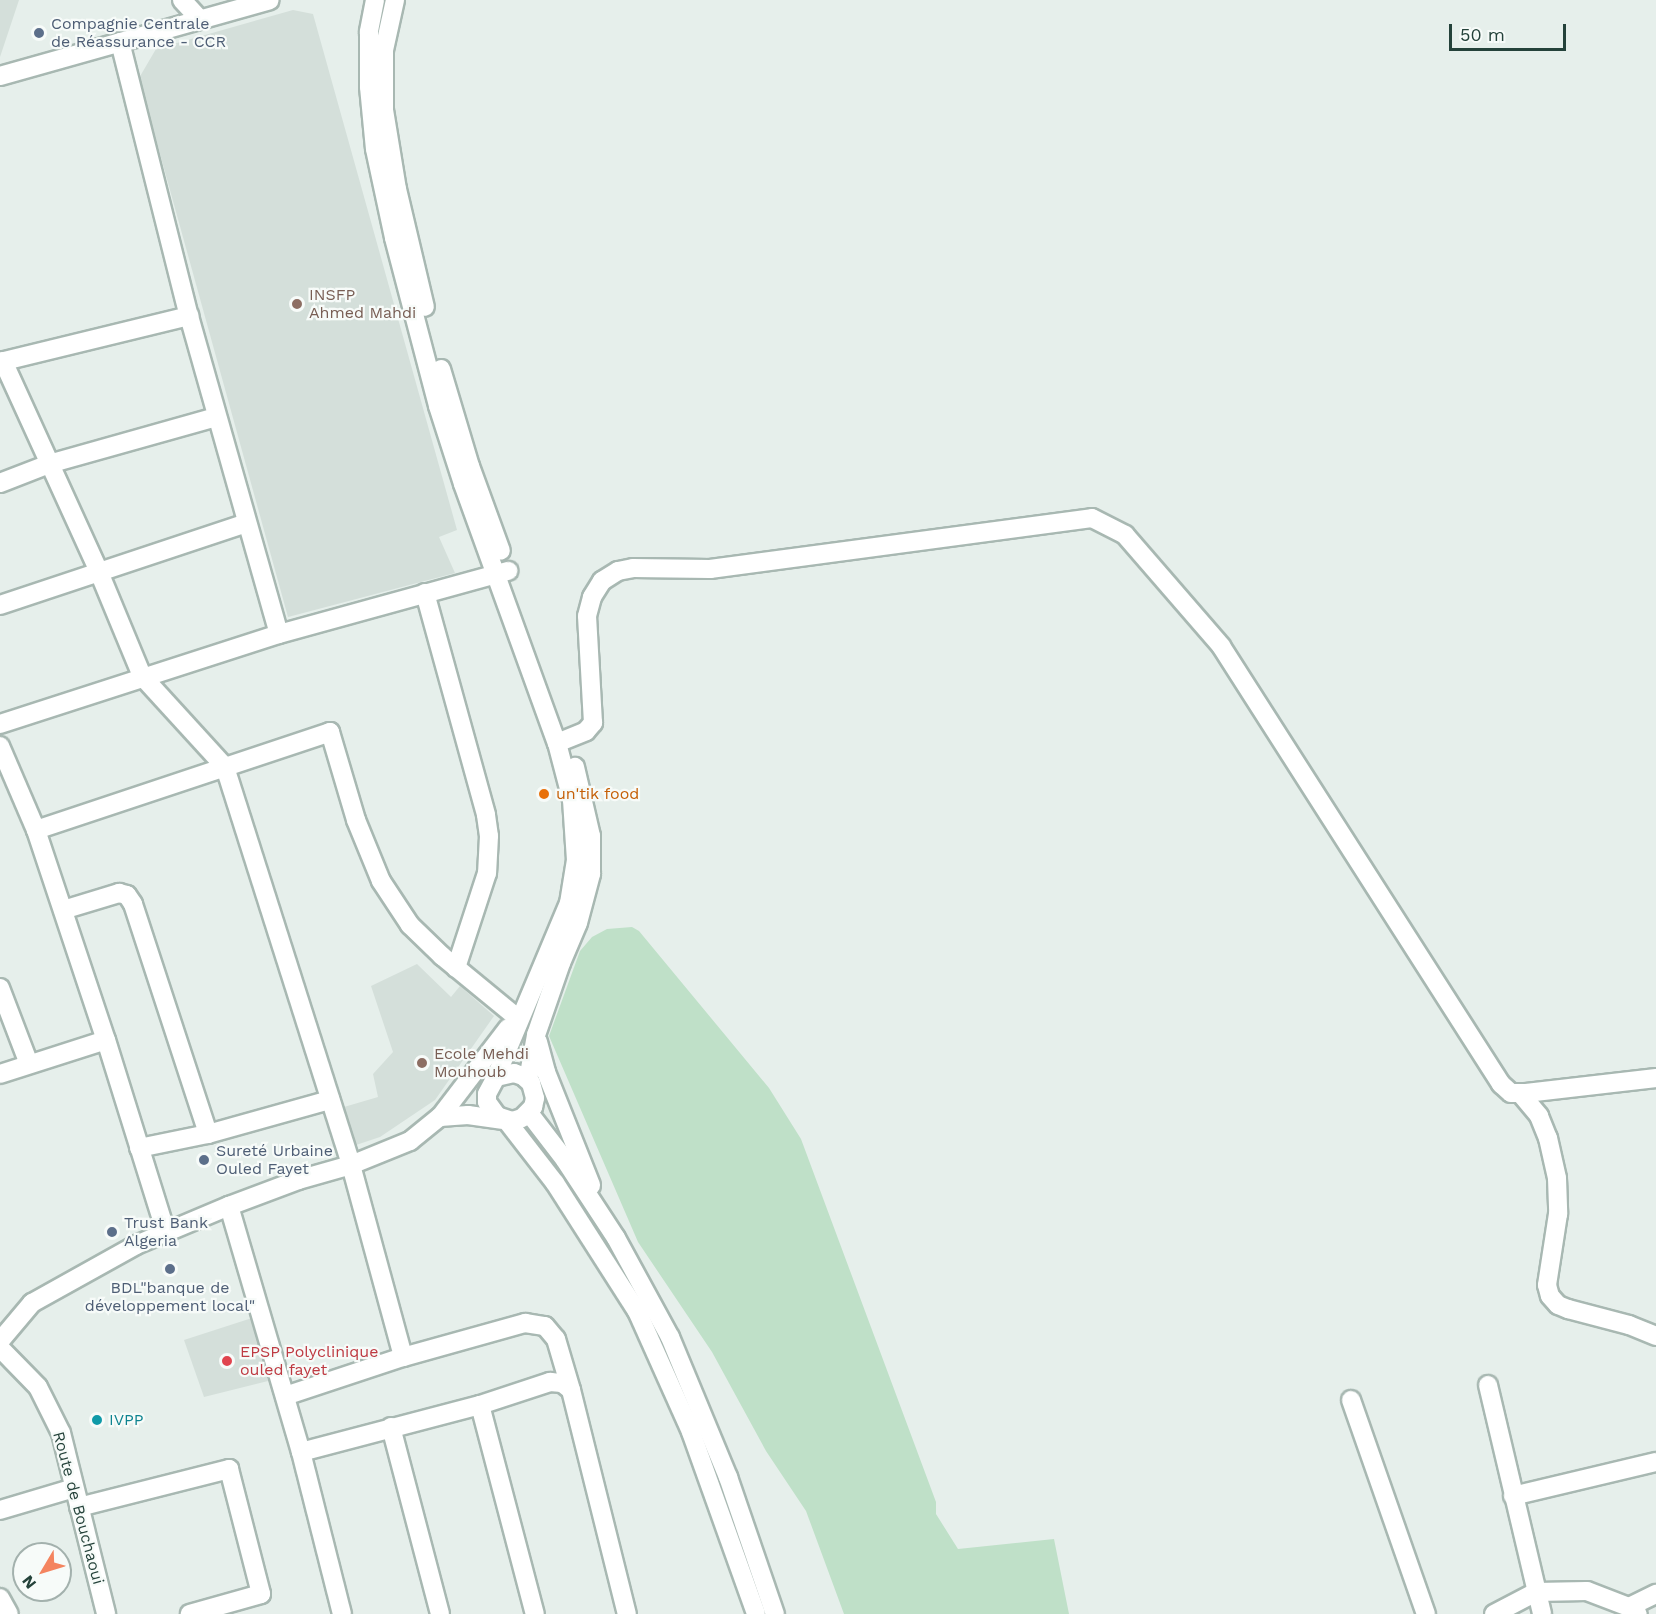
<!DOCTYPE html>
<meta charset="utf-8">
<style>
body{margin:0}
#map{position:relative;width:1656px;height:1614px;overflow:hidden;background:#e6efeb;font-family:"Work Sans",sans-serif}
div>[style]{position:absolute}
.built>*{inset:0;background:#d4dfda}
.green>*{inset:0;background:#bfe0c8}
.roads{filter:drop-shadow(2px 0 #a8b8b2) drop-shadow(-2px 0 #a8b8b2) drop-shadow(0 2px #a8b8b2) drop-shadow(0 -2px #a8b8b2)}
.street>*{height:18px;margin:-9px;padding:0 9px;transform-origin:9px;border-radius:9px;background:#fff}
.secondary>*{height:18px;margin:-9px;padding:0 9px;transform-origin:9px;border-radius:9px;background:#fff}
.dots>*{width:16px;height:16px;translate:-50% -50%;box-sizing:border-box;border:3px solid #f7fbf9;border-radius:50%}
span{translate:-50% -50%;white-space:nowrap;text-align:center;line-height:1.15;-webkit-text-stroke:4.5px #f7fbf9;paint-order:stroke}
.service-label{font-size:16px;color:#4e5e75}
.left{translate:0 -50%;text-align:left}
.education-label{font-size:16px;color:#785e54}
.food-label{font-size:16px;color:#c56008}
.health-label{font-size:16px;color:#be3a42}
.culture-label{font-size:16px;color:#0d838f}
.street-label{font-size:16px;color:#24423a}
.north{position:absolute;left:12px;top:1542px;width:60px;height:60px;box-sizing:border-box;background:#f7fbf9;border:2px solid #a3b1ad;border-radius:50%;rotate:232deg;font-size:16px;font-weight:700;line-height:24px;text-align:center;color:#24423a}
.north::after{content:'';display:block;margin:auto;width:21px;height:27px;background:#f4845f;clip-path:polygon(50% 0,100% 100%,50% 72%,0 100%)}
.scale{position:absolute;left:1449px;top:24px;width:117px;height:27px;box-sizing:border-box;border:3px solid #24423a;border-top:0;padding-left:8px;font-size:18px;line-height:21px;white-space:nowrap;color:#24423a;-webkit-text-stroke:4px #f7fbf9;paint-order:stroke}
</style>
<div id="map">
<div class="built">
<i style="clip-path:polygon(0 0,19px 0,0 57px)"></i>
<i style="clip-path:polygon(293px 10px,313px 14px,457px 530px,439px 537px,455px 573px,288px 617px,139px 78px,156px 49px)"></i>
<i style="clip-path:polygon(417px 964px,451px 997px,460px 986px,494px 1016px,435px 1100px,380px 1137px,356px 1145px,344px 1107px,378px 1097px,373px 1074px,393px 1052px,371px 986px)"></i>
<i style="clip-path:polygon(252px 1318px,268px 1381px,204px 1397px,184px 1340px)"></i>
</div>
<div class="green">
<i style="clip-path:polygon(632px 927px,639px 931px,769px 1088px,801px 1139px,936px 1502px,936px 1514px,958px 1549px,1054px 1539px,1069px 1614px,844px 1614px,806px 1511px,766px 1451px,712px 1352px,638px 1242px,549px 1036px,580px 951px,592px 937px,607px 929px)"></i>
</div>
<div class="roads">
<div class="street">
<i style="left:182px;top:0;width:26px;rotate:47deg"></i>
<i style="left:120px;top:42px;width:283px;rotate:75.9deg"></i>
<i style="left:189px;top:316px;width:330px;rotate:74.2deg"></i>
<i style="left:0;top:76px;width:280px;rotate:-15.7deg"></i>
<i style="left:3px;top:361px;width:232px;rotate:65.5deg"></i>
<i style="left:99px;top:572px;width:113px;rotate:67.5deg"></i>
<i style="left:142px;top:676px;width:123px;rotate:47.6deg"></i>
<i style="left:225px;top:767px;width:417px;rotate:72.4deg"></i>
<i style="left:351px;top:1165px;width:199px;rotate:74.8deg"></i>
<i style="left:0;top:362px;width:195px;rotate:-13.7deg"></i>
<i style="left:0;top:483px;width:53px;rotate:-21.2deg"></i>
<i style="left:49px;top:464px;width:173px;rotate:-15.7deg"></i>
<i style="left:425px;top:593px;width:230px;rotate:74.6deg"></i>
<i style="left:486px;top:815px;width:21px;rotate:82deg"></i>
<i style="left:489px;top:836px;width:37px;rotate:93deg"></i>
<i style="left:487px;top:873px;width:100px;rotate:108.1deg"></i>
<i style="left:0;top:605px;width:260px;rotate:-18.4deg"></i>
<i style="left:0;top:724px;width:293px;rotate:-17.9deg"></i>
<i style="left:279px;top:634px;width:238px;rotate:-15.4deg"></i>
<i style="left:557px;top:743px;width:31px;rotate:-22deg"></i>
<i style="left:586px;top:731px;width:11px;rotate:-49deg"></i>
<i style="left:593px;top:723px;width:107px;rotate:-93.2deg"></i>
<i style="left:587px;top:616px;width:20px;rotate:-75deg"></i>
<i style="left:592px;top:597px;width:19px;rotate:-58deg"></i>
<i style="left:602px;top:581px;width:19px;rotate:-32deg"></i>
<i style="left:618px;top:571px;width:15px;rotate:-11deg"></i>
<i style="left:633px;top:568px;width:77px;rotate:0.7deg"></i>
<i style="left:710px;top:569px;width:385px;rotate:-7.6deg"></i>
<i style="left:1092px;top:518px;width:37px;rotate:27deg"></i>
<i style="left:1125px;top:535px;width:147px;rotate:49.1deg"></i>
<i style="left:1221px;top:646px;width:520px;rotate:57.41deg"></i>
<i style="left:1501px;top:1084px;width:13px;rotate:42deg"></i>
<i style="left:1511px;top:1093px;width:15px"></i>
<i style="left:1526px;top:1093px;width:131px;rotate:-6.6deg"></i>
<i style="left:0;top:746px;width:91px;rotate:66.8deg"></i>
<i style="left:36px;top:830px;width:221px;rotate:71.6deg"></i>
<i style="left:106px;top:1040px;width:202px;rotate:72.7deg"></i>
<i style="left:36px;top:830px;width:310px;rotate:-18.4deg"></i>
<i style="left:330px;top:732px;width:92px;rotate:73.5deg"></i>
<i style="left:356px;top:820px;width:66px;rotate:67.7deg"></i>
<i style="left:381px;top:881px;width:53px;rotate:56.6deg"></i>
<i style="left:410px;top:925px;width:45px;rotate:44.1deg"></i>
<i style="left:442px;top:956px;width:94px;rotate:39.4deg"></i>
<i style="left:63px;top:910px;width:59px;rotate:-16.9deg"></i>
<i style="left:119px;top:893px;width:8px;rotate:14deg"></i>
<i style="left:127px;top:895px;width:11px;rotate:56deg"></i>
<i style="left:133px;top:904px;width:242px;rotate:71.9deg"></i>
<i style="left:0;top:988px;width:81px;rotate:69.1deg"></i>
<i style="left:0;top:1074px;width:111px;rotate:-17.8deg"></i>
<i style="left:1520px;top:1093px;width:30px;rotate:50deg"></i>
<i style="left:1539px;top:1116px;width:24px;rotate:68deg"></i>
<i style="left:1548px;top:1138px;width:41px;rotate:77.3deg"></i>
<i style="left:1557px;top:1178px;width:36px;rotate:88deg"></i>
<i style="left:1558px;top:1214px;width:72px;rotate:98.8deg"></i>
<i style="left:1547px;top:1285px;width:11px;rotate:75deg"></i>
<i style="left:1550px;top:1296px;width:12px;rotate:48deg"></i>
<i style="left:1558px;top:1305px;width:11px;rotate:22deg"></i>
<i style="left:1568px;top:1309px;width:63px;rotate:14.7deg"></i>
<i style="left:1629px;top:1325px;width:29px;rotate:22deg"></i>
<i style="left:139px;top:1148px;width:70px;rotate:-11.5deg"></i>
<i style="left:208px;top:1134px;width:127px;rotate:-15.6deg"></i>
<i style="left:229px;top:1206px;width:256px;rotate:73.7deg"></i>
<i style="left:301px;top:1452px;width:167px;rotate:75.8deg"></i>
<i style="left:1488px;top:1385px;width:235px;rotate:76.7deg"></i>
<i style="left:285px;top:1396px;width:124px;rotate:-18.3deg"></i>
<i style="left:403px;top:1357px;width:127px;rotate:-15.6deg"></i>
<i style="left:525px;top:1323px;width:20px;rotate:9deg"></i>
<i style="left:545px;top:1326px;width:17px;rotate:50deg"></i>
<i style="left:556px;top:1339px;width:53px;rotate:73.6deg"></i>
<i style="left:1351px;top:1400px;width:227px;rotate:70.7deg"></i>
<i style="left:480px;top:1405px;width:216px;rotate:75.3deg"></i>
<i style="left:391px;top:1427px;width:193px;rotate:75.3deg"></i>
<i style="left:301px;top:1452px;width:185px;rotate:-14.7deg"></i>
<i style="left:480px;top:1405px;width:74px;rotate:-18.2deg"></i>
<i style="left:550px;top:1382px;width:12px;rotate:5deg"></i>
<i style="left:562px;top:1383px;width:11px;rotate:38deg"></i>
<i style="left:571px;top:1390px;width:231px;rotate:76deg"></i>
<i style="left:1513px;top:1496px;width:147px;rotate:-13.4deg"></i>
<i style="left:79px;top:1507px;width:155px;rotate:-14.2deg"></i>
<i style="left:229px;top:1469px;width:129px;rotate:75.6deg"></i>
<i style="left:261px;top:1594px;width:74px;rotate:164.3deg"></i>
<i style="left:0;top:1510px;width:77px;rotate:-16.6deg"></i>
<i style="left:0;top:1598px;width:18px;rotate:61deg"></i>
<i style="left:1629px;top:1607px;width:30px;rotate:-26deg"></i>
<i style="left:1494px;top:1614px;width:47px;rotate:-27.6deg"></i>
<i style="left:1536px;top:1592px;width:51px;rotate:-1.1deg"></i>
<i style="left:1587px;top:1591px;width:45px;rotate:20.9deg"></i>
<i style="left:1629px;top:1607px;width:11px;rotate:38deg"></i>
</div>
<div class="secondary">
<i style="left:375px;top:0;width:33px;rotate:101deg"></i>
<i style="left:369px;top:32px;width:55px;rotate:90deg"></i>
<i style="left:369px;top:87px;width:62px;rotate:84.5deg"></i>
<i style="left:375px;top:149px;width:91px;rotate:77.9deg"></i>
<i style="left:394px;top:238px;width:174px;rotate:75.3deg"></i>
<i style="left:438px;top:406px;width:82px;rotate:72.2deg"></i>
<i style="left:463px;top:484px;width:276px;rotate:70.1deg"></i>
<i style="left:557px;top:743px;width:59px;rotate:75.3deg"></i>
<i style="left:572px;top:800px;width:60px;rotate:86.2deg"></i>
<i style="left:576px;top:860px;width:44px;rotate:99.2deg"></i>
<i style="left:569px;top:903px;width:189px;rotate:112.8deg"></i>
<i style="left:496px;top:1077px;width:19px;rotate:118deg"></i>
<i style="left:487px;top:1094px;width:8px;rotate:90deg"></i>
<i style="left:487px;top:1102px;width:17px;rotate:54deg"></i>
<i style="left:497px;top:1116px;width:16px;rotate:18deg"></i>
<i style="left:512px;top:1121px;width:10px;rotate:-17deg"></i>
<i style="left:522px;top:1118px;width:16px;rotate:-45deg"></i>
<i style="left:533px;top:1107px;width:9px;rotate:-77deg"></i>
<i style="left:535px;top:1098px;width:16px;rotate:-105deg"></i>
<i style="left:531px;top:1083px;width:11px;rotate:-139deg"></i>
<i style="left:523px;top:1076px;width:9px;rotate:-162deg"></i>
<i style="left:514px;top:1073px;width:18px;rotate:167deg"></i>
<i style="left:395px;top:0;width:51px;rotate:102.4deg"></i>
<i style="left:384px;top:50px;width:60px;rotate:90deg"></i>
<i style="left:384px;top:110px;width:80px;rotate:80.7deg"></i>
<i style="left:397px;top:189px;width:121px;rotate:76.7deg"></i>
<i style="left:441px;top:369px;width:101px;rotate:73.4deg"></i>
<i style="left:470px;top:466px;width:90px;rotate:70deg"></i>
<i style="left:538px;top:1042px;width:31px;rotate:75deg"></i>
<i style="left:546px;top:1072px;width:122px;rotate:68.3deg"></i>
<i style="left:528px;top:1080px;width:46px;rotate:-79.9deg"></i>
<i style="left:536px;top:1035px;width:76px;rotate:-70.9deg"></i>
<i style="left:561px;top:963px;width:43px;rotate:-67deg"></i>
<i style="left:578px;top:923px;width:51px;rotate:-75.1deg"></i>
<i style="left:591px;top:874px;width:38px;rotate:-90deg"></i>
<i style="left:591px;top:836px;width:71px;rotate:-103.1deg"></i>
<i style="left:445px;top:1113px;width:6px;rotate:141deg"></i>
<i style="left:440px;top:1117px;width:28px;rotate:-4deg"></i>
<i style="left:468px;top:1115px;width:34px;rotate:8deg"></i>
<i style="left:529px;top:1113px;width:59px;rotate:52.5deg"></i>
<i style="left:565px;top:1160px;width:93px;rotate:56.8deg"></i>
<i style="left:616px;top:1238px;width:113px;rotate:61.4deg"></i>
<i style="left:670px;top:1337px;width:152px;rotate:67.5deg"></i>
<i style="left:728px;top:1477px;width:145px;rotate:71.1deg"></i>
<i style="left:507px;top:1121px;width:78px;rotate:52.3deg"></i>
<i style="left:555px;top:1183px;width:152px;rotate:57.4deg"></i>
<i style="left:637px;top:1311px;width:133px;rotate:65.9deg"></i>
<i style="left:691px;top:1432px;width:193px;rotate:70.3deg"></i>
<i style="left:0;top:1341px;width:50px;rotate:-49.9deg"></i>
<i style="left:32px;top:1303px;width:119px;rotate:-29.1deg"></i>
<i style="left:136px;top:1245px;width:101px;rotate:-22.8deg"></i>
<i style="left:229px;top:1206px;width:74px;rotate:-20.6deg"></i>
<i style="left:298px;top:1180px;width:55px;rotate:-15.8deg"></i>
<i style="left:351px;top:1165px;width:64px;rotate:-22.1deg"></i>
<i style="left:410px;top:1141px;width:38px;rotate:-39deg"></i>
<i style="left:440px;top:1117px;width:112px;rotate:-52.6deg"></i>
<i style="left:0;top:1348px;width:54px;rotate:45.7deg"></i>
<i style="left:38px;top:1387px;width:51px;rotate:63.4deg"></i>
<i style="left:61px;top:1433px;width:187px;rotate:76deg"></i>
</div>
</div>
<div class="dots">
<i style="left:39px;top:33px;background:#5c6f8a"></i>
<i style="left:297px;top:304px;background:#8d6e63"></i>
<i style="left:544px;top:794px;background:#e8710a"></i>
<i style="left:422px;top:1063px;background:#8d6e63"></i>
<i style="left:204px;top:1160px;background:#5c6f8a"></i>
<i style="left:112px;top:1232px;background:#5c6f8a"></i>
<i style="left:170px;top:1269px;background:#5c6f8a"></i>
<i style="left:227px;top:1361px;background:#e0444e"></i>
<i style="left:97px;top:1420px;background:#0f9aa8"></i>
</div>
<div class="service-label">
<span class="left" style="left:51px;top:33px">Compagnie Centrale<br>de Réassurance - CCR</span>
<span class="left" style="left:216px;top:1160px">Sureté Urbaine<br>Ouled Fayet</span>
<span class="left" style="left:124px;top:1232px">Trust Bank<br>Algeria</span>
<span style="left:170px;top:1297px">BDL"banque de<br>développement local"</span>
</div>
<div class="education-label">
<span class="left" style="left:309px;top:304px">INSFP<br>Ahmed Mahdi</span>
<span class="left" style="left:434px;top:1063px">Ecole Mehdi<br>Mouhoub</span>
</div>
<div class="food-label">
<span class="left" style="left:556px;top:794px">un'tik food</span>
</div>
<div class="health-label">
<span class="left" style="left:240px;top:1361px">EPSP Polyclinique<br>ouled fayet</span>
</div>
<div class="culture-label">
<span class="left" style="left:109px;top:1420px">IVPP</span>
</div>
<div class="street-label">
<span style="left:78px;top:1508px;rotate:75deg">Route de Bouchaoui</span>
</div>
<div class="north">N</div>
<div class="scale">50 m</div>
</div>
